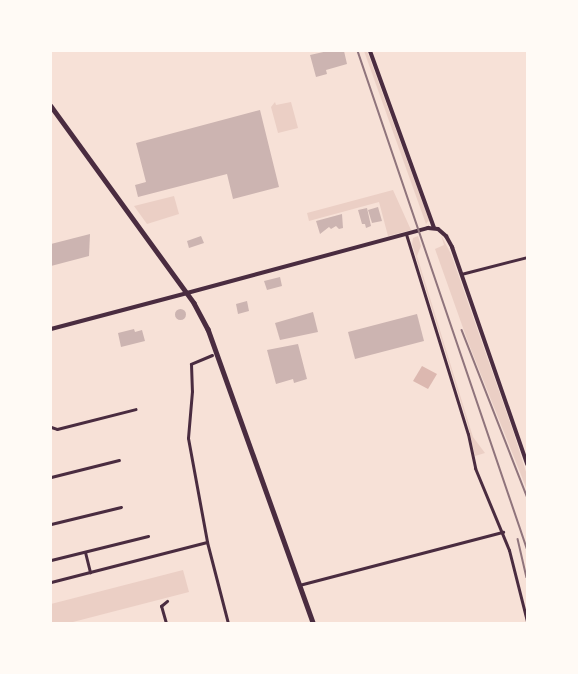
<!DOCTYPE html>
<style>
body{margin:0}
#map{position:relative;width:578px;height:674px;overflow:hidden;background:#f7e1d7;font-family:"Exo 2",sans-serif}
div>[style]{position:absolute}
.green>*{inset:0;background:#ebcfc5}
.water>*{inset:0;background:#dcb8b0}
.building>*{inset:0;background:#ccb4b1}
.round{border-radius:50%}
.minor>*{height:3px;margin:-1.5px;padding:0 1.5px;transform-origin:1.5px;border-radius:1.5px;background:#4a2c40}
.tertiary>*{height:4px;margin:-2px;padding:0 2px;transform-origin:2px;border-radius:2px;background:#4a2c40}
.secondary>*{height:4px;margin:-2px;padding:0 2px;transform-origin:2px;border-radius:2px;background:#4a2c40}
.primary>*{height:4.5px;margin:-2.25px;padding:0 2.25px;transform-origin:2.25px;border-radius:2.25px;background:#4a2c40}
.rail>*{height:1.5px;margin:-0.75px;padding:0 0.75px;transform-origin:0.75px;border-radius:0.75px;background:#8f747c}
span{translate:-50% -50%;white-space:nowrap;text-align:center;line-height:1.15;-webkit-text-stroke:5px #fffaf5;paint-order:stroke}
.frame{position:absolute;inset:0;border:52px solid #fffaf5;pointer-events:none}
</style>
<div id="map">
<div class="green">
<i style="clip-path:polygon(364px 51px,367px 51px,429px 220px,426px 224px)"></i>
<i style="clip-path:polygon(275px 102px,276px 105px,291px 102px,298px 128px,278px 133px,271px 107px)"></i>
<i style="clip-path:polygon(393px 190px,411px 230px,388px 236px,379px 202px,309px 221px,307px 213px)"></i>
<i style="clip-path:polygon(174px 196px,179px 214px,147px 224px,134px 206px)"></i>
<i style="clip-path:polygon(441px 235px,451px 254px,513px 431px,527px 475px,527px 490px,468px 342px,435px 249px,444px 245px)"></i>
<i style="clip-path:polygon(418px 236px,421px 246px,417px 256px,473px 437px,485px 453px,475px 456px,468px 425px,412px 244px,413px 238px)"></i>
<i style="clip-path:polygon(183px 570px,189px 592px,69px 623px,51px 623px,51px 604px)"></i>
</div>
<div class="water">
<i style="clip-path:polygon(422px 366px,437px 374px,428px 389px,413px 381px)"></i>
</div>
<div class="building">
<i style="clip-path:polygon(328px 51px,344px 51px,347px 64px,326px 70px,327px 74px,316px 77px,310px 55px)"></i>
<i style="clip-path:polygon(260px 110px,279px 187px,233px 199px,227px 174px,138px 197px,135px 185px,146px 182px,136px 143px)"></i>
<i style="clip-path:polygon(378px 207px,382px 221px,372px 223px,368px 210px)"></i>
<i style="clip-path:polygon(367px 208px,371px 226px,366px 228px,365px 224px,362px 224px,358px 210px)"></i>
<i style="clip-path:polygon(342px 214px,343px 228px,339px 229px,336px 226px,331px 229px,329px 227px,320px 234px,316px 221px)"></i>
<i style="clip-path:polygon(90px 234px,89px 256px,51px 266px,51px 244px)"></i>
<i style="clip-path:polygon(201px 236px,204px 243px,189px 248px,187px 241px)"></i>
<i style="clip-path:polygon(280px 277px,282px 286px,267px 290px,264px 281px)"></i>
<i style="clip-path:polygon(247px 301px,249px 311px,238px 314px,236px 304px)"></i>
<i class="round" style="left:174.5px;top:308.5px;width:11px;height:11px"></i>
<i style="clip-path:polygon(313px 312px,318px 332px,280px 340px,275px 323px)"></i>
<i style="clip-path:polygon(417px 314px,424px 341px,355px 359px,348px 332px)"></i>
<i style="clip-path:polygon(134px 329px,135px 332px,142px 330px,145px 341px,121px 347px,118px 333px)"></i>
<i style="clip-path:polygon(298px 344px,307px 379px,294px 383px,293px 379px,276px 384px,267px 350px)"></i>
</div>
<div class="minor">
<i style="left:406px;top:234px;width:209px;rotate:72.8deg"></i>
<i style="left:468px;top:434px;width:35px;rotate:78deg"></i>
<i style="left:475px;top:468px;width:89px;rotate:67.5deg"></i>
<i style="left:509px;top:550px;width:73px;rotate:75.8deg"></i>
<i style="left:461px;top:274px;width:68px;rotate:-14.4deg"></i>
<i style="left:212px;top:355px;width:23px;rotate:157deg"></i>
<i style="left:191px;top:364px;width:27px;rotate:88deg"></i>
<i style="left:192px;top:391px;width:47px;rotate:94.9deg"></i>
<i style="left:188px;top:438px;width:106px;rotate:79.6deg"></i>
<i style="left:207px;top:542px;width:84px;rotate:75.5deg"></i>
<i style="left:51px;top:427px;width:6px;rotate:18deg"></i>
<i style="left:57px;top:429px;width:81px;rotate:-14.2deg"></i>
<i style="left:51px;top:477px;width:70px;rotate:-14deg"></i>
<i style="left:51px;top:524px;width:72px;rotate:-13.7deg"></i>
<i style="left:85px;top:552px;width:21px;rotate:76deg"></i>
<i style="left:51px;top:560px;width:100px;rotate:-13.9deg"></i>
<i style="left:51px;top:582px;width:161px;rotate:-14.4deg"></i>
<i style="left:299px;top:585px;width:211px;rotate:-14.6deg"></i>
<i style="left:166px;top:623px;width:18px;rotate:-106deg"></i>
<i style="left:161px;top:606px;width:8px;rotate:-40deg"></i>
</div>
<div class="tertiary">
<i style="left:370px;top:51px;width:188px;rotate:70.1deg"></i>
<i style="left:51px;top:329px;width:141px;rotate:-14.8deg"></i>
</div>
<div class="secondary">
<i style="left:187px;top:293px;width:250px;rotate:-15.1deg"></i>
<i style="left:428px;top:228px;width:10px;rotate:6deg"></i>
<i style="left:438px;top:229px;width:11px;rotate:41deg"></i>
<i style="left:446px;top:236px;width:13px;rotate:61deg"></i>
<i style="left:452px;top:247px;width:230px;rotate:70.9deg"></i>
</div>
<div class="primary">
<i style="left:51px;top:106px;width:243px;rotate:54deg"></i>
<i style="left:194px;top:303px;width:30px;rotate:62deg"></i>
<i style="left:208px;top:329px;width:312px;rotate:70.3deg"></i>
</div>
<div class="rail">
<i style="left:358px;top:51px;width:525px;rotate:71.22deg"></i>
<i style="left:462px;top:330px;width:178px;rotate:68.6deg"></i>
<i style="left:518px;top:539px;width:39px;rotate:77deg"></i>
</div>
<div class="frame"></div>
</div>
